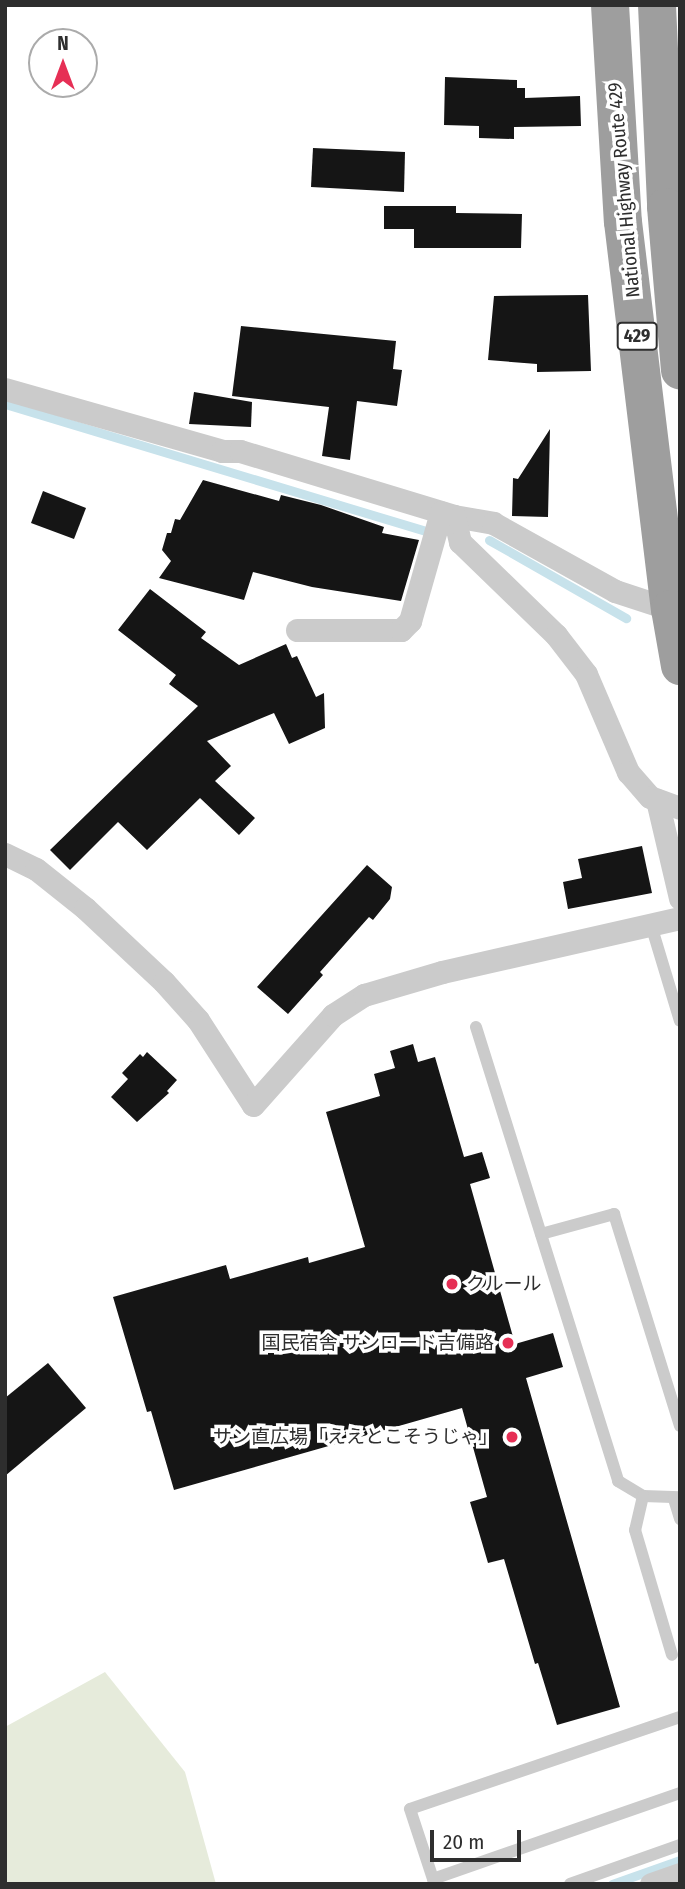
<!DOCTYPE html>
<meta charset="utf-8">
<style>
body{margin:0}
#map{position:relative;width:685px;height:1889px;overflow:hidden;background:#fff;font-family:"Fira Sans Condensed","Noto Sans JP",sans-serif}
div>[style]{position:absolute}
.green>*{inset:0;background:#e6ebdb}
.stream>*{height:9px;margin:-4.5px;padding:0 4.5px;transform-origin:4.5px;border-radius:4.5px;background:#c7e2eb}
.building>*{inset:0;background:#151515}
.service>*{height:12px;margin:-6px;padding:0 6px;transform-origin:6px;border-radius:6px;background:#cbcbcb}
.minor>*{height:23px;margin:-11.5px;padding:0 11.5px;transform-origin:11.5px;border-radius:11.5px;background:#cbcbcb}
.trunk>*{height:38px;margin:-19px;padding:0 19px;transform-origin:19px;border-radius:19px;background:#9e9e9e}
.dots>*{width:19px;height:19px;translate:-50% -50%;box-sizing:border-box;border:4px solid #fff;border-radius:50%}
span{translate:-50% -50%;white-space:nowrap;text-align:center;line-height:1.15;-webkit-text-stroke:7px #fff;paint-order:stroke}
.shield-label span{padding:2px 5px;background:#fff;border:2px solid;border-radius:5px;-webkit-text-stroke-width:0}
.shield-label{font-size:18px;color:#2e2e2e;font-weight:700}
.street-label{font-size:19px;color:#2e2e2e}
.poi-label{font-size:19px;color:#2e2e2e}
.left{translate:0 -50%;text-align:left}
.right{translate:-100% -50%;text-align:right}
.frame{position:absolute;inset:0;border:7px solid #2e2e2e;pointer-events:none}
.north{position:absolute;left:28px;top:28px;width:70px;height:70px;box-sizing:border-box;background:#fff;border:2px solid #ababab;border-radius:50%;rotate:0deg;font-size:19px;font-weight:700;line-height:28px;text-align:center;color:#2e2e2e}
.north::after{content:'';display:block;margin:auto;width:24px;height:32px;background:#e62f55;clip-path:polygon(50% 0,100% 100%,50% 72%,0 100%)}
.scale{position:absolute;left:430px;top:1830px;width:91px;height:32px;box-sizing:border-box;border:4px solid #2e2e2e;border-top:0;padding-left:9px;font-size:21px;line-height:24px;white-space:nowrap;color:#2e2e2e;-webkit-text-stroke:5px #fff;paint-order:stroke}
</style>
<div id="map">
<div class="green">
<i style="clip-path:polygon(105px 1672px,185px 1772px,216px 1884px,5px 1884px,5px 1727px)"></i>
</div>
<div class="stream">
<i style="left:5px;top:404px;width:440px;rotate:16.8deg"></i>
<i style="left:489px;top:540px;width:158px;rotate:29.7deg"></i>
<i style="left:612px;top:1884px;width:72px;rotate:-19.4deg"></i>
</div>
<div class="building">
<i style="clip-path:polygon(445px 77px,517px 80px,517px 88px,525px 88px,525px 98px,580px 96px,581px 126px,514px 127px,514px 139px,479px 138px,479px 126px,444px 125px)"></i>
<i style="clip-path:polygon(313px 148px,405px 152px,404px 192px,311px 187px)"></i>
<i style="clip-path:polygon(384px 206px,456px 206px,456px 213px,522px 214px,521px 248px,414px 248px,414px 229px,384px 229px)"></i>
<i style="clip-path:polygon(588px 295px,591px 371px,537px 372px,537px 364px,488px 360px,494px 296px)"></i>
<i style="clip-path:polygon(241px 326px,396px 341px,393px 369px,402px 370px,397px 406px,357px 401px,350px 460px,322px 456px,329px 407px,232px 396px)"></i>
<i style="clip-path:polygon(194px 392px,252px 402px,251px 427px,189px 424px)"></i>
<i style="clip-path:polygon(550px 429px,548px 517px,512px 516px,513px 478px,518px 479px)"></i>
<i style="clip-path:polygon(203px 480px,279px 501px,281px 495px,321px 505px,384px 527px,382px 533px,419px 540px,401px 601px,312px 587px,253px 572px,244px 600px,159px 578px,171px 561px,162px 550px,167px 533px,171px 533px,175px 519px,180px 520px)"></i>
<i style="clip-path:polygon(43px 491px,86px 508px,74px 539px,31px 523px)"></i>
<i style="clip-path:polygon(150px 589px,206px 632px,201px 638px,239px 665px,286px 644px,292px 658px,297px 656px,316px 697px,324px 693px,325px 728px,289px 744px,274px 713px,207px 741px,231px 766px,215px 781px,255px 818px,239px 835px,200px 798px,147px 850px,118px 822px,70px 870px,50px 850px,198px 706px,169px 684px,176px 675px,118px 630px)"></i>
<i style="clip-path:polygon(642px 846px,652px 893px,568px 909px,563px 882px,582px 878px,578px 859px)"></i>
<i style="clip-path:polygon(367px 865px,392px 887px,390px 899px,373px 920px,369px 917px,320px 972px,323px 975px,288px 1014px,257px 987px)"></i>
<i style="clip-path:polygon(413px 1044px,418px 1062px,435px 1057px,464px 1157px,482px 1152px,490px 1178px,470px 1184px,515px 1344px,553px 1333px,563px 1367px,526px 1378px,620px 1707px,557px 1725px,538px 1663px,535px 1664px,504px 1559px,488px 1563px,470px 1502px,487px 1497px,462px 1408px,174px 1490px,151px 1411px,147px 1412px,113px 1297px,226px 1265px,230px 1279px,308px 1257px,309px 1263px,365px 1247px,326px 1112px,380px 1096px,374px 1074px,395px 1068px,390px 1051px)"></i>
<i style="clip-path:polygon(147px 1052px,177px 1080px,167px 1091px,169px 1093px,137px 1122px,111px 1097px,128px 1079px,122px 1073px,140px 1054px,143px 1057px)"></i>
<i style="clip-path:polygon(48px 1363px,86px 1408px,5px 1476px,5px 1398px)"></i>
</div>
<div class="service">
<i style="left:651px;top:925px;width:100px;rotate:73.2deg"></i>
<i style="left:476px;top:1027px;width:476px;rotate:72.6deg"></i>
<i style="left:618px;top:1481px;width:29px;rotate:31deg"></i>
<i style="left:643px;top:1496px;width:37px;rotate:2deg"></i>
<i style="left:541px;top:1234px;width:76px;rotate:-15.3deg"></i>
<i style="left:614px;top:1214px;width:222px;rotate:72.7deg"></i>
<i style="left:643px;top:1496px;width:35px;rotate:103deg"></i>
<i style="left:635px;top:1530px;width:130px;rotate:73.5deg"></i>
<i style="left:674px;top:1499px;width:21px;rotate:73deg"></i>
<i style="left:680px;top:1717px;width:285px;rotate:161.2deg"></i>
<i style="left:410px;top:1809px;width:74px;rotate:71.8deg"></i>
<i style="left:433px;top:1879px;width:262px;rotate:-19.2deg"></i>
<i style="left:570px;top:1884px;width:117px;rotate:-19.5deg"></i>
</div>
<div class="minor">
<i style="left:5px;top:389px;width:226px;rotate:15.9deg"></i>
<i style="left:222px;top:451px;width:18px"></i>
<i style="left:240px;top:451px;width:224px;rotate:16.9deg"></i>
<i style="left:454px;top:516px;width:40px;rotate:10deg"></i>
<i style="left:493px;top:523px;width:140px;rotate:29.1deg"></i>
<i style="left:615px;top:591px;width:67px;rotate:18.2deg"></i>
<i style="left:454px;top:516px;width:27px;rotate:77deg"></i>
<i style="left:460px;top:542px;width:134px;rotate:44.1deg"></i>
<i style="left:556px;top:635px;width:49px;rotate:52.4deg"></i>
<i style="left:586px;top:674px;width:107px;rotate:66.8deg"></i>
<i style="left:628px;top:772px;width:33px;rotate:49deg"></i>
<i style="left:650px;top:797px;width:32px;rotate:20deg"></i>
<i style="left:297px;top:630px;width:104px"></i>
<i style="left:401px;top:630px;width:13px;rotate:-45deg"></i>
<i style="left:410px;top:621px;width:113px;rotate:-74.1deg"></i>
<i style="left:657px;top:800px;width:101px;rotate:76.8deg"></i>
<i style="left:5px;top:854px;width:34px;rotate:26deg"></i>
<i style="left:36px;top:869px;width:63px;rotate:38.5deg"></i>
<i style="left:85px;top:908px;width:108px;rotate:43.1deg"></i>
<i style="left:164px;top:982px;width:51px;rotate:48.2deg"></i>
<i style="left:198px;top:1020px;width:101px;rotate:57.1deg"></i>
<i style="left:253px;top:1105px;width:120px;rotate:-48.4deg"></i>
<i style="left:333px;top:1015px;width:37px;rotate:-33deg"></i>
<i style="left:364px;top:995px;width:81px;rotate:-16.4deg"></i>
<i style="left:442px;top:972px;width:244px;rotate:-12.8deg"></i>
<i style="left:651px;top:1884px;width:31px;rotate:-19deg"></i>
</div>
<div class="trunk">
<i style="left:610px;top:5px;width:217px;rotate:86.6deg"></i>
<i style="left:623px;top:222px;width:390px;rotate:83.1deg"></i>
<i style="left:670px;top:609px;width:58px;rotate:80deg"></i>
<i style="left:657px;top:5px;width:202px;rotate:87.4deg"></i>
<i style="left:666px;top:207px;width:164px;rotate:85.1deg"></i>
</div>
<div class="dots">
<i style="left:452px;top:1284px;background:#e62f55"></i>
<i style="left:508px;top:1343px;background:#e62f55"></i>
<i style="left:512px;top:1437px;background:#e62f55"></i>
</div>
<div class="shield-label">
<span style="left:637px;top:336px">429</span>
</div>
<div class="street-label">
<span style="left:624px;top:190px;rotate:-95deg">National Highway Route 429</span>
</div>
<div class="poi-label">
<span class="left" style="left:466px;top:1284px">クルール</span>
<span class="right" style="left:494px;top:1343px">国民宿舎 サンロード吉備路</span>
<span class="right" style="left:498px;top:1437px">サン直広場「ええとこそうじゃ」</span>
</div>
<div class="frame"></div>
<div class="north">N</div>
<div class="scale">20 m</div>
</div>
